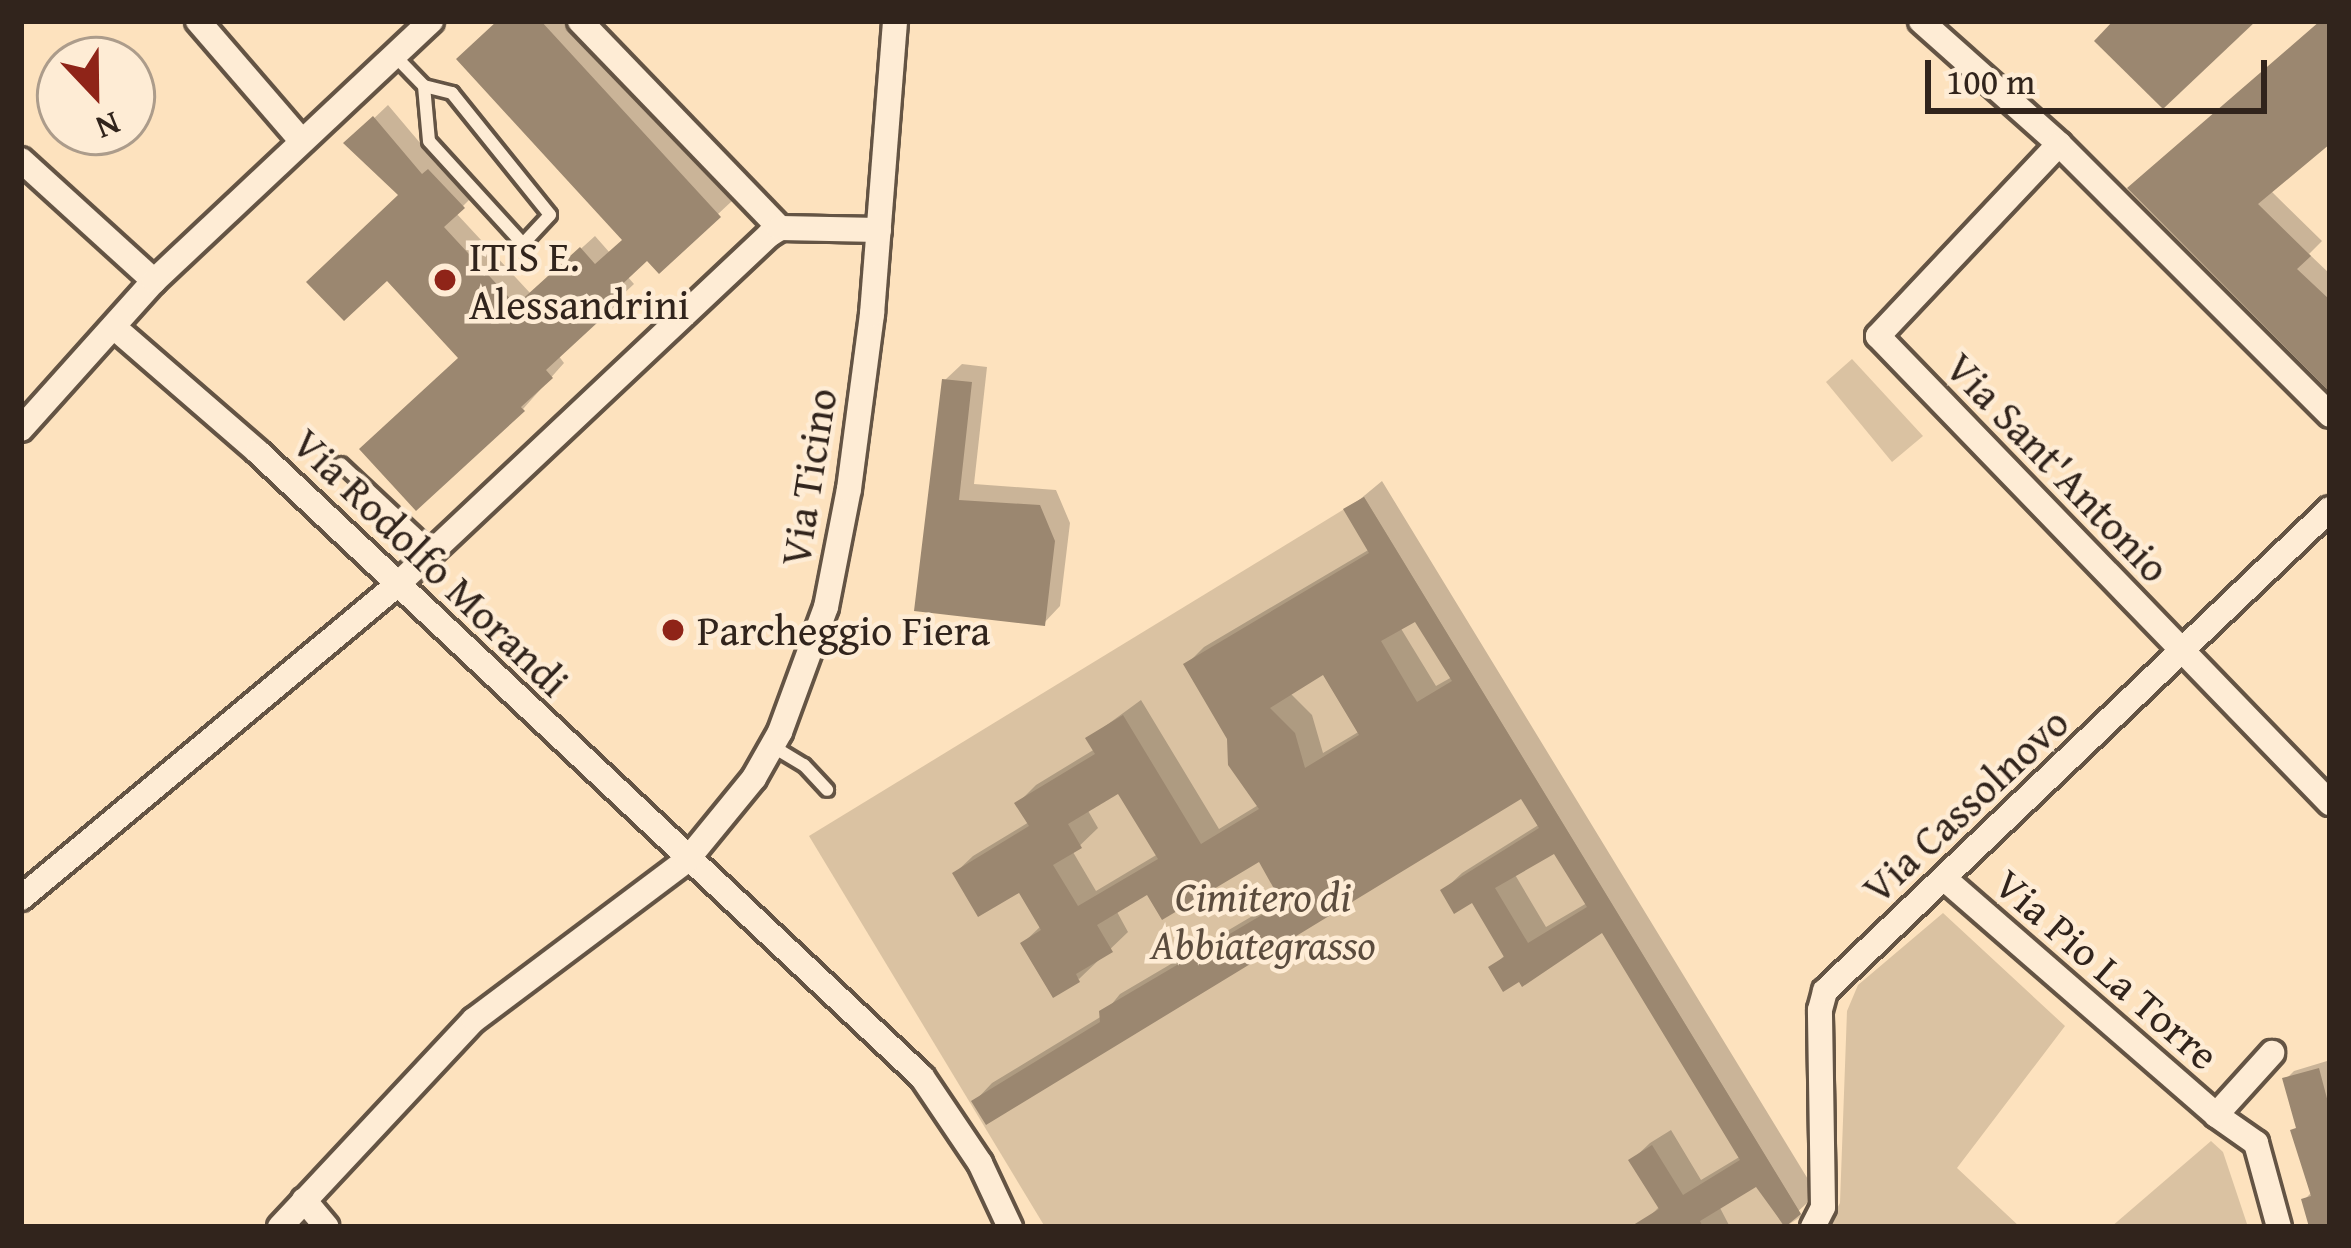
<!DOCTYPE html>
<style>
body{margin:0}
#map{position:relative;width:2351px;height:1248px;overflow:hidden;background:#fde2be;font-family:"Gentium Book Plus",serif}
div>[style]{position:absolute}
.green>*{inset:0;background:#dac2a2}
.shadow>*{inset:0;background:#0003}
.building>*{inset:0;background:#9b8770}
.roads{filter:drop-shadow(3px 0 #645444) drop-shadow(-3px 0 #645444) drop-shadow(0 3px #645444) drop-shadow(0 -3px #645444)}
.service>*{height:12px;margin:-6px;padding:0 6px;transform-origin:6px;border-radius:6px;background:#feecd5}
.minor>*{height:24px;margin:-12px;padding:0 12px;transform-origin:12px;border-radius:12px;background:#feecd5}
.dots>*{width:33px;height:33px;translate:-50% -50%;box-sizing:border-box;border:6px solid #feecd5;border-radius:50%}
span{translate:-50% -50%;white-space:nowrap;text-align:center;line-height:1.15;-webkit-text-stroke:9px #feecd5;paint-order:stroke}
.poi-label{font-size:42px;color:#31241c}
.left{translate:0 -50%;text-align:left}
.street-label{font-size:42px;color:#31241c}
.park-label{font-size:42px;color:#5b4c3e;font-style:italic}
.frame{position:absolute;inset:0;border:24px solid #31241c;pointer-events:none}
.north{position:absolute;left:36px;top:36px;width:120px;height:120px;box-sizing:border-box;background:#feecd5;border:3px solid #ac9c8b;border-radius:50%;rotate:158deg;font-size:33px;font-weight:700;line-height:48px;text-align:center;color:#31241c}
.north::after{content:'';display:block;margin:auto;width:42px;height:54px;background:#8f2418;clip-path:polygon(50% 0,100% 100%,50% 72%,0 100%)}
.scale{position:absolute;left:1925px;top:60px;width:342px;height:54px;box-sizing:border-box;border:6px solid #31241c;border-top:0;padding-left:15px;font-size:36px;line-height:42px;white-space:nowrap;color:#31241c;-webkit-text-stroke:9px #feecd5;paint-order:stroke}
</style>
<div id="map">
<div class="green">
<i style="clip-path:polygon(1852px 359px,1923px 436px,1892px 462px,1826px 382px)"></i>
<i style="clip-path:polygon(1364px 497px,1802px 1216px,1785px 1227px,1045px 1227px,809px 836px)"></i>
<i style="clip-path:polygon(1943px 913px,2065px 1026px,1957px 1168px,2020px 1227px,1827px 1227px,1840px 1203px,1847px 1011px,1858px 985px)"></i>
<i style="clip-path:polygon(2211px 1141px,2223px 1152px,2248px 1227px,2111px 1227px)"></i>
</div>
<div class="shadow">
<i style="clip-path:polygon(500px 21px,566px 21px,732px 201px,659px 269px,648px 257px,627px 276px,634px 284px,558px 355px,564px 363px,523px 409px,462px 358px,402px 194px,348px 143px,388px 105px,437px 163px,443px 158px,476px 193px,456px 213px,531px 294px,595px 236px,610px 253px,626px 239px)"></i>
<i style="clip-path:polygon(2322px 21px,2330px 21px,2330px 140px,2270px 190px,2322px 241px,2309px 254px,2330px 274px,2330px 388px,2131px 188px)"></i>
<i style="clip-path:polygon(962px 364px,987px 367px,974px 484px,1056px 490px,1070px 523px,1060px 606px,1044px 623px,917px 608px,945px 380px)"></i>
<i style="clip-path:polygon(evenodd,1382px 481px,1817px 1194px,1783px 1225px,1757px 1183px,1719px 1206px,1730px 1227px,1650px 1227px,1646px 1220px,1660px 1206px,1632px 1160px,1650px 1143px,1671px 1130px,1701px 1180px,1741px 1156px,1603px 929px,1492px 968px,1506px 954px,1473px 899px,1444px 890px,1462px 873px,1540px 824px,1522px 794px,975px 1101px,992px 1083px,1102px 1016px,1120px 994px,1283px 898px,1260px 857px,1148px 891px,1116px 910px,1128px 932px,1079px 979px,1023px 943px,1042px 925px,1020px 889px,955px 873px,973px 856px,1029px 822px,1018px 803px,1036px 785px,1095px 749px,1089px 738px,1141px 700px,1219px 829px,1260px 804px,1230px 738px,1186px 665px,1204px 647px,1370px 549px,1347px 510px,1382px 481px,1416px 618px,1452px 677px,1436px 686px,1400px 627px,1416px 618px,1382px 481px,1324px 670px,1360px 731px,1323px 753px,1312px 715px,1289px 692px,1324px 670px,1382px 481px,1119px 789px,1158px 854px,1096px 891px,1073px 852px,1098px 828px,1087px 809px,1119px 789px,1382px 481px,1555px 849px,1587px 903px,1546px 927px,1514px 873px,1555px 849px)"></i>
<i style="clip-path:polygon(2327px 1061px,2330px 1227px,2312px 1227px,2305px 1199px,2313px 1191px,2286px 1079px,2294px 1071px)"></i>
</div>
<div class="building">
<i style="clip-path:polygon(497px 21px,541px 21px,721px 217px,659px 274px,647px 261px,615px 291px,623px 299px,546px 370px,553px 378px,521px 407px,525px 411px,416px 511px,359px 449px,458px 358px,387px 281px,344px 321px,306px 282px,398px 195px,343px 143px,373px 116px,422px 174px,428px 169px,465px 208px,444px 227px,516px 305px,580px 247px,595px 264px,622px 240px,456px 59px)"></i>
<i style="clip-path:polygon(2113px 21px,2256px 21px,2163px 109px,2094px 41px)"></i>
<i style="clip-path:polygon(2320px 21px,2330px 21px,2330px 144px,2258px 204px,2311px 256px,2297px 269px,2330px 300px,2330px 392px,2127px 188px)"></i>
<i style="clip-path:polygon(942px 379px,972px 382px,959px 500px,1040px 505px,1055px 541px,1045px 626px,914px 611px)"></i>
<i style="clip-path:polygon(evenodd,1364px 497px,1801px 1214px,1785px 1227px,1756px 1187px,1700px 1221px,1703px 1227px,1630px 1227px,1659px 1209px,1628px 1160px,1652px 1145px,1683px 1195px,1740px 1160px,1602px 933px,1522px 987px,1519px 982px,1503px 992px,1488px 967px,1504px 957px,1472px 903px,1454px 914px,1440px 890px,1539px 828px,1521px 799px,986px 1125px,971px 1101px,1100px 1022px,1099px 1011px,1282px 903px,1259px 862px,1162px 920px,1147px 895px,1097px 925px,1113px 952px,1076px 974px,1080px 982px,1053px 998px,1020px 943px,1041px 930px,1019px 893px,978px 917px,952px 873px,1029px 826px,1014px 803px,1095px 754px,1085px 738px,1123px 715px,1201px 844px,1259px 809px,1228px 765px,1227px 739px,1183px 664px,1369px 553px,1343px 509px,1364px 497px,1415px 622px,1452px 681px,1417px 702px,1381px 641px,1415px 622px,1364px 497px,1323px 675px,1359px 735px,1305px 768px,1295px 733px,1270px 708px,1323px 675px,1364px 497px,1118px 794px,1158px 859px,1078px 906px,1053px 865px,1082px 848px,1068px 824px,1118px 794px,1364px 497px,1554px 854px,1587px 907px,1528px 943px,1495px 888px,1554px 854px)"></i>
<i style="clip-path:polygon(2319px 1068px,2330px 1110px,2330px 1227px,2309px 1227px,2301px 1199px,2311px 1196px,2290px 1130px,2296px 1128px,2282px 1078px)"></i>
</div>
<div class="roads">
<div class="service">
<i style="left:394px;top:55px;width:43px;rotate:45.9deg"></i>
<i style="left:424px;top:86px;width:29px;rotate:14deg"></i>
<i style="left:452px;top:93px;width:156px;rotate:51.2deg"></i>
<i style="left:550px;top:215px;width:40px;rotate:133deg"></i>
<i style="left:523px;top:244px;width:139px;rotate:-132.4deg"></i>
<i style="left:429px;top:141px;width:55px;rotate:-95.2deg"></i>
<i style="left:341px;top:464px;width:126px;rotate:43.1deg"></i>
<i style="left:772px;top:746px;width:37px;rotate:31deg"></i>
<i style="left:804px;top:765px;width:34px;rotate:47deg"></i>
</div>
<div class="minor">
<i style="left:198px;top:21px;width:156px;rotate:49.2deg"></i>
<i style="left:580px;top:21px;width:288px;rotate:46deg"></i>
<i style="left:1921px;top:21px;width:185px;rotate:41.7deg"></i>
<i style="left:2059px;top:144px;width:383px;rotate:45deg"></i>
<i style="left:2059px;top:144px;width:264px;rotate:133.3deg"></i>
<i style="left:1878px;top:336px;width:650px;rotate:45.94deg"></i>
<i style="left:21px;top:160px;width:180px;rotate:42.3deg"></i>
<i style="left:115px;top:328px;width:189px;rotate:40.9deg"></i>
<i style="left:258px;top:452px;width:912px;rotate:43.27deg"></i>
<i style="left:922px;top:1077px;width:104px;rotate:56deg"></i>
<i style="left:980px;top:1163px;width:71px;rotate:64.9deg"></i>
<i style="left:21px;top:429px;width:199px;rotate:-48.1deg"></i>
<i style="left:154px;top:281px;width:380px;rotate:-43.2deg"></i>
<i style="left:1946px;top:880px;width:358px;rotate:41deg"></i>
<i style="left:2216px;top:1115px;width:49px;rotate:35deg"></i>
<i style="left:2256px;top:1143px;width:87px;rotate:74.7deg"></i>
<i style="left:21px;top:898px;width:491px;rotate:-39.8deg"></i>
<i style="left:398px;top:584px;width:509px;rotate:-43.25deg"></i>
<i style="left:769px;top:235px;width:13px;rotate:-32deg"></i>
<i style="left:780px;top:228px;width:99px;rotate:1.2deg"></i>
<i style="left:2216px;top:1115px;width:84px;rotate:-47.9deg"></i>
<i style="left:304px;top:1200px;width:35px;rotate:50deg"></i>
<i style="left:280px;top:1227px;width:284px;rotate:-46.9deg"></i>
<i style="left:474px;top:1020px;width:266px;rotate:-36.9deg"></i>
<i style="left:687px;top:860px;width:106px;rotate:-50.7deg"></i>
<i style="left:754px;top:778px;width:53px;rotate:-60.5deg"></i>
<i style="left:780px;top:732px;width:133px;rotate:-69.8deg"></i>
<i style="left:826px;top:607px;width:120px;rotate:-79deg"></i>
<i style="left:849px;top:489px;width:177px;rotate:-82.5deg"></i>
<i style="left:872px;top:314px;width:294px;rotate:-85.5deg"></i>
<i style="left:1813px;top:1227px;width:22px;rotate:-63deg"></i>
<i style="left:1823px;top:1207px;width:197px;rotate:-90.9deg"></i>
<i style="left:1820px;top:1010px;width:20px;rotate:-75deg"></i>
<i style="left:1825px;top:991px;width:698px;rotate:-43.67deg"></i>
</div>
</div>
<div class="dots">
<i style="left:445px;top:280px;background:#8f2418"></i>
<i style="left:673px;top:630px;background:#8f2418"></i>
</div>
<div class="poi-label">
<span class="left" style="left:469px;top:280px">ITIS E.<br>Alessandrini</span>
<span class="left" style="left:697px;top:630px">Parcheggio Fiera</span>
</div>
<div class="street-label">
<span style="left:2058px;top:467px;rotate:46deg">Via Sant'Antonio</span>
<span style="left:808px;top:477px;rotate:-81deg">Via Ticino</span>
<span style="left:431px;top:562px;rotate:44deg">Via Rodolfo Morandi</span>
<span style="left:1965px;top:805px;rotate:-43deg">Via Cassolnovo</span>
<span style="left:2107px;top:969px;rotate:41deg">Via Pio La Torre</span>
</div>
<div class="park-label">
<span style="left:1263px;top:920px">Cimitero di<br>Abbiategrasso</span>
</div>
<div class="frame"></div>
<div class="north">N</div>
<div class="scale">100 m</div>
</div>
